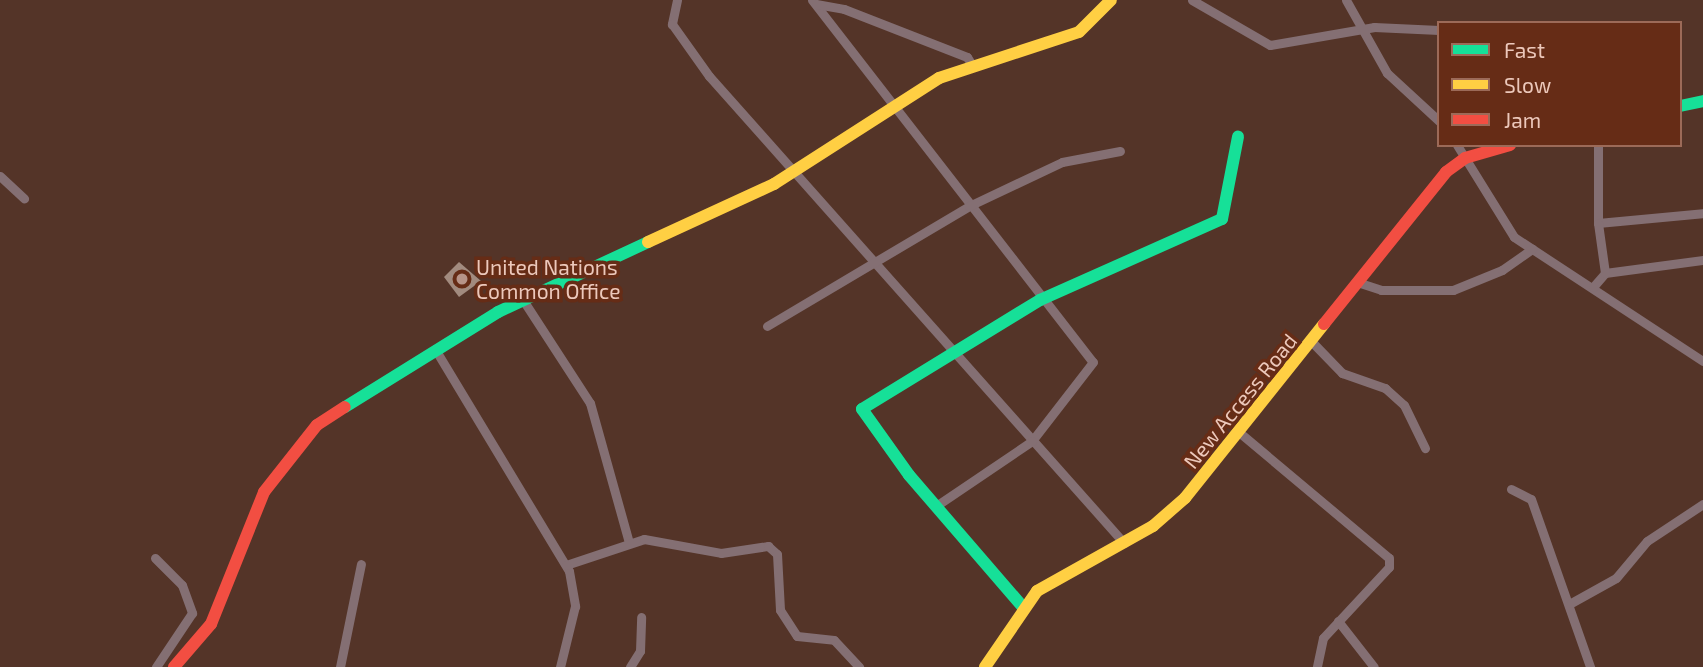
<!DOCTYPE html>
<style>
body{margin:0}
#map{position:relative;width:1703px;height:667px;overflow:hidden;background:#543428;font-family:"Exo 2",sans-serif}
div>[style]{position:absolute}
.building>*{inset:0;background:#a28b7f}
.street>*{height:9px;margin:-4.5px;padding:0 4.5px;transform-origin:4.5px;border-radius:4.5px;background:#846f73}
.fast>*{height:12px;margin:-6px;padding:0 6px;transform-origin:6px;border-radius:6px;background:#16e098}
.slow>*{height:12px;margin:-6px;padding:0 6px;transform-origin:6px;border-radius:6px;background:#ffcf43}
.jam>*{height:12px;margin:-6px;padding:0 6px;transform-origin:6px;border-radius:6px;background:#f24e42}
.dots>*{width:19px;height:19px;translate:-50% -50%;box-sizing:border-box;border:4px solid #662c16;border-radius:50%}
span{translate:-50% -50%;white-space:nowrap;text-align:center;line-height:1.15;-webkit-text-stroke:7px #662c16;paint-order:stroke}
.poi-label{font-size:21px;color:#ecc8bb}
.left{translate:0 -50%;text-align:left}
.street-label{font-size:21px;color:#ecc8bb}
.legend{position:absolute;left:1437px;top:21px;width:245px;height:126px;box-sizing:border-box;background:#662c16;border:2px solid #9c6a58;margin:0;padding:9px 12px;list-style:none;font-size:21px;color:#ecc8bb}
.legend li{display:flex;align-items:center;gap:14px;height:35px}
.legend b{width:35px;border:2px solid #9c6a58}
</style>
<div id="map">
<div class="building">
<i style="clip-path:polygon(459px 262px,481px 281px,459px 297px,444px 277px)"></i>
</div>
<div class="street">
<i style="left:677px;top:0;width:25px;rotate:102deg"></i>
<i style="left:672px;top:24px;width:64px;rotate:54.6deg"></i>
<i style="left:709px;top:76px;width:625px;rotate:48.37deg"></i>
<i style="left:812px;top:0;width:458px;rotate:52.2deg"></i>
<i style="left:1093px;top:362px;width:100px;rotate:127.7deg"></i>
<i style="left:1032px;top:441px;width:112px;rotate:145.9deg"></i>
<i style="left:1192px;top:0;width:90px;rotate:30deg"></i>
<i style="left:1270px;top:45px;width:106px;rotate:-9.8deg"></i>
<i style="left:1374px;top:27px;width:65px;rotate:2.6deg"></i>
<i style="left:1346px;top:0;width:84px;rotate:60.7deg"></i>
<i style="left:1387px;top:73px;width:71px;rotate:42.7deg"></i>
<i style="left:816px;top:4px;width:28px;rotate:10deg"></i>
<i style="left:844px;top:9px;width:132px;rotate:21.3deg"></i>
<i style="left:967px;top:57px;width:9px;rotate:58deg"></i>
<i style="left:1457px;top:145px;width:108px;rotate:58.2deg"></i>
<i style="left:1514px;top:237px;width:226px;rotate:33.3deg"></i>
<i style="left:1598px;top:145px;width:78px;rotate:90deg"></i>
<i style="left:1598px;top:223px;width:105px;rotate:-5.4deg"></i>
<i style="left:0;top:176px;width:33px;rotate:43deg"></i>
<i style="left:1605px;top:273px;width:99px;rotate:-7.6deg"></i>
<i style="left:1357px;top:282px;width:25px;rotate:18deg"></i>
<i style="left:1381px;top:290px;width:72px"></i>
<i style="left:1453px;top:290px;width:53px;rotate:-22.2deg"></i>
<i style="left:1502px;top:270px;width:37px;rotate:-35deg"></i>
<i style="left:1593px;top:287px;width:18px;rotate:-49deg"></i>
<i style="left:1605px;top:273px;width:50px;rotate:-98deg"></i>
<i style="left:523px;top:300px;width:123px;rotate:57deg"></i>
<i style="left:590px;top:403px;width:145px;rotate:74.4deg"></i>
<i style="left:767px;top:326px;width:235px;rotate:-30.7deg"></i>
<i style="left:969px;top:206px;width:103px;rotate:-25.3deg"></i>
<i style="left:1062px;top:162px;width:59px;rotate:-10.7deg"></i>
<i style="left:1313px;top:343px;width:42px;rotate:46deg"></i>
<i style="left:1342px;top:373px;width:46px;rotate:19.2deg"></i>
<i style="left:1385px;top:388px;width:25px;rotate:42deg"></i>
<i style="left:1404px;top:405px;width:48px;rotate:64deg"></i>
<i style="left:435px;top:349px;width:259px;rotate:58.9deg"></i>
<i style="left:569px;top:571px;width:36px;rotate:80deg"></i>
<i style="left:575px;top:606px;width:63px;rotate:103.8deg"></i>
<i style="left:1240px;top:433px;width:194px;rotate:40deg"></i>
<i style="left:1389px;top:558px;width:9px;rotate:90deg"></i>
<i style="left:1389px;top:567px;width:97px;rotate:132.9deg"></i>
<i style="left:1323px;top:638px;width:30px;rotate:102deg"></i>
<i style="left:1511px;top:489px;width:22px;rotate:27deg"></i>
<i style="left:1531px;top:499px;width:178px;rotate:70.6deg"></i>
<i style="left:155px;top:558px;width:38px;rotate:45deg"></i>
<i style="left:182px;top:585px;width:30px;rotate:70deg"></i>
<i style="left:192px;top:613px;width:65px;rotate:123.7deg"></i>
<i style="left:566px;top:565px;width:82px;rotate:-18.4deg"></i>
<i style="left:644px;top:539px;width:78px;rotate:10.3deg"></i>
<i style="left:721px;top:553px;width:48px;rotate:-8.5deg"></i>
<i style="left:768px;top:546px;width:12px;rotate:42deg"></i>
<i style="left:777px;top:554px;width:56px;rotate:86.9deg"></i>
<i style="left:780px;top:610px;width:31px;rotate:57deg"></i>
<i style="left:797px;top:636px;width:37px;rotate:6deg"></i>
<i style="left:834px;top:640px;width:37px;rotate:47deg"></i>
<i style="left:1571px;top:603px;width:51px;rotate:-29.1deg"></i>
<i style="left:1616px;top:578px;width:48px;rotate:-50deg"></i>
<i style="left:1647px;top:541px;width:67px;rotate:-33.5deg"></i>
<i style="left:1338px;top:621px;width:58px;rotate:52deg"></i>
<i style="left:340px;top:667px;width:105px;rotate:-78.5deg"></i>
<i style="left:630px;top:667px;width:19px;rotate:-58deg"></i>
<i style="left:640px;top:651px;width:34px;rotate:-88deg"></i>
</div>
<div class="fast">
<i style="left:1680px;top:106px;width:24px;rotate:-12deg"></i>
<i style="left:345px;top:407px;width:180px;rotate:-31.8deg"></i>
<i style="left:498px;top:312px;width:166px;rotate:-25deg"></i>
<i style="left:1022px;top:606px;width:173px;rotate:-130.8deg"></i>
<i style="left:909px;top:475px;width:81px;rotate:-125.5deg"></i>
<i style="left:862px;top:409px;width:209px;rotate:-31.5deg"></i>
<i style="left:1040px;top:300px;width:199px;rotate:-24deg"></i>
<i style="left:1222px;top:219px;width:84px;rotate:-79deg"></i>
</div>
<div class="slow">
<i style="left:648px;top:242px;width:139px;rotate:-24.7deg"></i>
<i style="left:774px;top:184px;width:196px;rotate:-32.7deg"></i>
<i style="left:939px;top:78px;width:147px;rotate:-18.2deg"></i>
<i style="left:1079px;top:32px;width:45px;rotate:-45deg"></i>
<i style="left:985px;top:667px;width:92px;rotate:-55.6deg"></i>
<i style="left:1037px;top:591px;width:133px;rotate:-29.3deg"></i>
<i style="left:1153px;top:526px;width:43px;rotate:-41.2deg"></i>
<i style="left:1185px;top:498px;width:223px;rotate:-51.4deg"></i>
</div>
<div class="jam">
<i style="left:1324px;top:324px;width:195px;rotate:-51.2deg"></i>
<i style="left:1446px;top:172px;width:24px;rotate:-36deg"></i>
<i style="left:1465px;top:158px;width:47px;rotate:-16.1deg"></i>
<i style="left:174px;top:667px;width:57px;rotate:-49.3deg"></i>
<i style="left:211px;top:624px;width:142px;rotate:-68.1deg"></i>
<i style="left:264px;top:492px;width:85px;rotate:-51.7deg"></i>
<i style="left:317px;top:425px;width:33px;rotate:-33deg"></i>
</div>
<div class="dots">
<i style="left:462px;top:279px;background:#b79488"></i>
</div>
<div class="poi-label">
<span class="left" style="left:476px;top:279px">United Nations<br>Common Office</span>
</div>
<div class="street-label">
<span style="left:1240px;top:401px;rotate:-51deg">New Access Road</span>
</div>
<ul class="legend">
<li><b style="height:9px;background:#16e098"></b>Fast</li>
<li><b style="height:9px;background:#ffcf43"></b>Slow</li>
<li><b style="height:9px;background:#f24e42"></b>Jam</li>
</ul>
</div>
